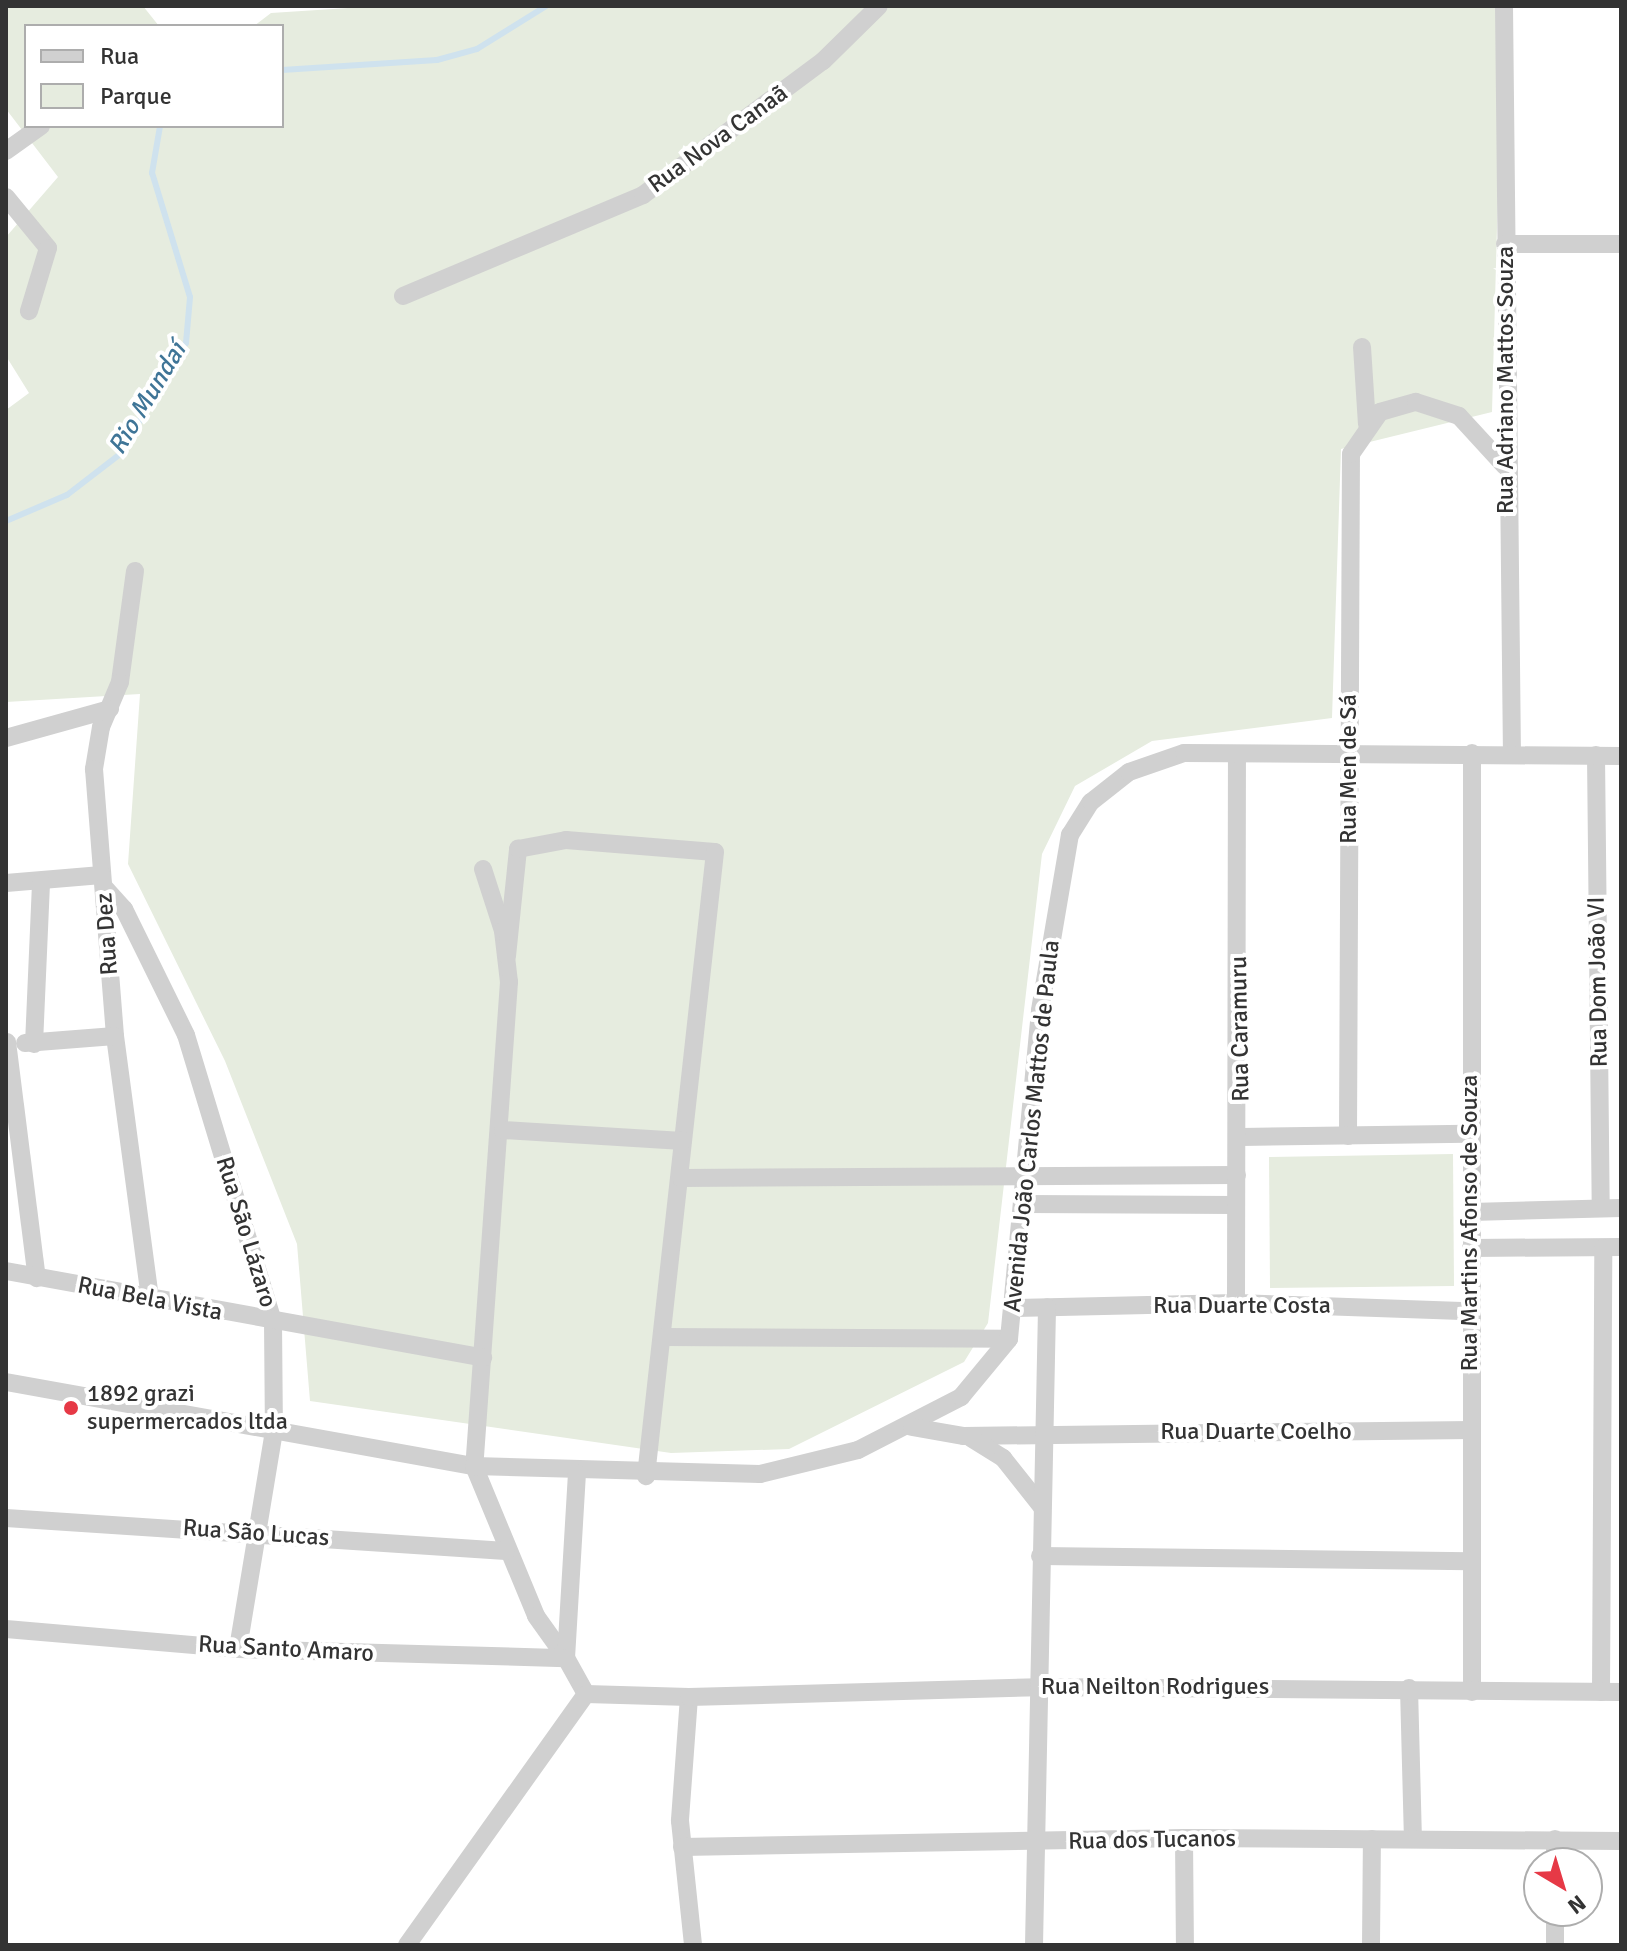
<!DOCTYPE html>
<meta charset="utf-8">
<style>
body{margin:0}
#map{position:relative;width:1627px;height:1951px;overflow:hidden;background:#fff;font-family:Signika,sans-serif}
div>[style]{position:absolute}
.green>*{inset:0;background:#e6ecdf}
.stream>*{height:6px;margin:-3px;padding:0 3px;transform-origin:3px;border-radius:3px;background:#cfe2ee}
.street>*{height:18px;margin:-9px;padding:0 9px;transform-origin:9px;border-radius:9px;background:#d0d0d0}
.dots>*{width:22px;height:22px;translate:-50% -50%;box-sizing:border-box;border:4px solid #fff;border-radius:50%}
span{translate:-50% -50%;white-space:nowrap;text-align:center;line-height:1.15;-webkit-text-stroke:8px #fff;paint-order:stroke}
.street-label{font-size:24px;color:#333}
.poi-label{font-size:24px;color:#333}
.left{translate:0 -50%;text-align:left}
.water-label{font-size:26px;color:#3f7597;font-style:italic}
.frame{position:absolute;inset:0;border:8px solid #333;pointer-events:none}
.legend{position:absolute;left:24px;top:24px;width:260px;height:104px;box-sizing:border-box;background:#fff;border:2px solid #adadad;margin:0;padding:10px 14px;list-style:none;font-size:24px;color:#333}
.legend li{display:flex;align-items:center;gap:16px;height:40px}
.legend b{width:40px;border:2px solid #adadad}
.north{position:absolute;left:1523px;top:1847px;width:80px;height:80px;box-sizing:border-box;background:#fff;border:2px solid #adadad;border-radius:50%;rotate:142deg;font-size:22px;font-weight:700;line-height:32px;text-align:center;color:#333}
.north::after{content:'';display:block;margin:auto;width:28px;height:36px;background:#e63946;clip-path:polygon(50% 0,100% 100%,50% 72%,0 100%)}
</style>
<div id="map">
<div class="green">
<i style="clip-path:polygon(6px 6px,143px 6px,159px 26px,26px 26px,26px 126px,282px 126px,282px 26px,254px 26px,271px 13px,379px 6px,1503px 6px,1492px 412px,1341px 449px,1332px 718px,1152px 741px,1075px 786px,1042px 854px,988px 1323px,964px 1362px,789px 1449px,671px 1453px,310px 1401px,297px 1244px,225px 1061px,128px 864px,140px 694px,6px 702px,6px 410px,29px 393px,6px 356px,6px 237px,58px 177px,6px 109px)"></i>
<i style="clip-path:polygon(1453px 1154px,1454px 1286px,1270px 1288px,1269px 1157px)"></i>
</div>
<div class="stream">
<i style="left:282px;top:70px;width:155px;rotate:-3.7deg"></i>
<i style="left:437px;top:60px;width:41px;rotate:-15.4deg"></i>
<i style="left:477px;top:49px;width:81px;rotate:-31.9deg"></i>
<i style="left:6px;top:521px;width:66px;rotate:-23.1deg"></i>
<i style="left:67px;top:495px;width:67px;rotate:-37.7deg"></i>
<i style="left:120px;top:454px;width:129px;rotate:-59.3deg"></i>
<i style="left:186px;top:343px;width:46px;rotate:-85deg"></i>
<i style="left:190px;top:297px;width:130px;rotate:-107deg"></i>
<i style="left:152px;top:173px;width:48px;rotate:-80.3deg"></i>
</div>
<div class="street">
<i style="left:1504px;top:6px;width:748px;rotate:89.39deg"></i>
<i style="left:6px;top:151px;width:43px;rotate:-35.5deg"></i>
<i style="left:6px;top:197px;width:66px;rotate:50.5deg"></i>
<i style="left:48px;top:248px;width:66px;rotate:106.8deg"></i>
<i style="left:1505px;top:244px;width:116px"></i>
<i style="left:403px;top:296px;width:260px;rotate:-22.8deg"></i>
<i style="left:643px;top:195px;width:224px;rotate:-36.7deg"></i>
<i style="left:823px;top:61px;width:78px;rotate:-44.5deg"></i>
<i style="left:1362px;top:347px;width:77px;rotate:86.3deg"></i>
<i style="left:135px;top:571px;width:112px;rotate:97.7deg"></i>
<i style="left:120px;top:682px;width:49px;rotate:112.9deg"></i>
<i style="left:101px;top:727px;width:43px;rotate:99.5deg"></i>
<i style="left:94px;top:769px;width:268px;rotate:85.5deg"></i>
<i style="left:115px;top:1036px;width:266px;rotate:82.4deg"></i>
<i style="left:6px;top:738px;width:108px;rotate:-15.6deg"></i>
<i style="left:1596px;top:755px;width:453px;rotate:89.4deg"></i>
<i style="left:483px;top:869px;width:65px;rotate:72.1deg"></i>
<i style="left:503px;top:931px;width:51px;rotate:83.3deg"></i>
<i style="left:509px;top:982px;width:485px;rotate:94.1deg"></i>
<i style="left:474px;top:1466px;width:162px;rotate:67.5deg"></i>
<i style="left:536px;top:1616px;width:52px;rotate:54.5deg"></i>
<i style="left:6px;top:883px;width:96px;rotate:-4.8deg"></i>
<i style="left:104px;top:887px;width:30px;rotate:48deg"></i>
<i style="left:124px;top:909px;width:140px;rotate:63.8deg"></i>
<i style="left:186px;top:1035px;width:300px;rotate:73.1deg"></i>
<i style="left:273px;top:1322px;width:109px;rotate:89.5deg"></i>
<i style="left:274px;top:1431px;width:221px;rotate:99.4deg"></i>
<i style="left:507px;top:956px;width:108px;rotate:-84.1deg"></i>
<i style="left:518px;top:849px;width:49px;rotate:-10.6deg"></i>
<i style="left:566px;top:840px;width:149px;rotate:4.6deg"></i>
<i style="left:715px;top:852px;width:628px;rotate:96.31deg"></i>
<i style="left:7px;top:1042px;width:238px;rotate:82.8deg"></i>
<i style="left:25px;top:1043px;width:90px;rotate:-4.4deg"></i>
<i style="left:34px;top:1044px;width:162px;rotate:-87.5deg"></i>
<i style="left:503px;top:1130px;width:180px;rotate:3.5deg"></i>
<i style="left:1348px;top:1136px;width:682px;rotate:-89.75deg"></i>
<i style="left:1351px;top:454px;width:51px;rotate:-55.4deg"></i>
<i style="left:1380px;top:412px;width:37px;rotate:-16deg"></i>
<i style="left:1416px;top:402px;width:45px;rotate:18deg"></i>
<i style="left:1459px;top:416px;width:68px;rotate:47.4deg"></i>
<i style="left:1241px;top:1137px;width:226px;rotate:-0.8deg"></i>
<i style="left:681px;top:1178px;width:556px;rotate:-0.31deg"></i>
<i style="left:1025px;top:1204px;width:211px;rotate:0.3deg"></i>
<i style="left:1471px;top:1212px;width:150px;rotate:-1.5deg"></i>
<i style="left:1471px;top:1248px;width:150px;rotate:-0.4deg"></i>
<i style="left:6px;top:1271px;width:485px;rotate:10.3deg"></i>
<i style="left:1236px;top:1303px;width:548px;rotate:-89.9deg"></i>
<i style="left:1015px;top:1308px;width:221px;rotate:-1.3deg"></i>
<i style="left:1236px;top:1303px;width:233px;rotate:2deg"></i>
<i style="left:662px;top:1337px;width:347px;rotate:0.3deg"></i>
<i style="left:6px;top:1382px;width:475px;rotate:10.2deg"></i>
<i style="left:474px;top:1466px;width:286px;rotate:1.6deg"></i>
<i style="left:760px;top:1474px;width:101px;rotate:-13.8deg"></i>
<i style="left:858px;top:1450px;width:116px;rotate:-27.2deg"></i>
<i style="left:961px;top:1397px;width:75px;rotate:-50.4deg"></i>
<i style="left:1009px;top:1339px;width:330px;rotate:-84.6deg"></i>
<i style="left:1040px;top:1010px;width:178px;rotate:-80.3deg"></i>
<i style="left:1070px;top:835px;width:39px;rotate:-58deg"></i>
<i style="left:1091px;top:802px;width:48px;rotate:-38.3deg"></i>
<i style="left:1129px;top:772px;width:58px;rotate:-19.1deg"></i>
<i style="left:1184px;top:753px;width:437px;rotate:0.4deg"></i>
<i style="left:912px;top:1427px;width:53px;rotate:9.8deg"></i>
<i style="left:964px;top:1436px;width:508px;rotate:-0.68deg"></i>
<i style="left:971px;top:1438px;width:38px;rotate:32deg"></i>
<i style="left:1003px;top:1458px;width:63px;rotate:51.5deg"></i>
<i style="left:577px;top:1473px;width:185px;rotate:93.4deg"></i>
<i style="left:566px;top:1658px;width:41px;rotate:60.9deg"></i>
<i style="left:586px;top:1694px;width:103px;rotate:1.7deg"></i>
<i style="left:689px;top:1697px;width:124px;rotate:94.2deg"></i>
<i style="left:680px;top:1821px;width:125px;rotate:84deg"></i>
<i style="left:6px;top:1518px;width:501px;rotate:3.78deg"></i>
<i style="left:1040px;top:1556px;width:430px;rotate:0.7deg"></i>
<i style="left:6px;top:1629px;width:233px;rotate:4.9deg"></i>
<i style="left:238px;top:1649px;width:328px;rotate:1.6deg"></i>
<i style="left:1409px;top:1688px;width:151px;rotate:88.5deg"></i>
<i style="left:1472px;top:1692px;width:939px;rotate:-90deg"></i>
<i style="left:1601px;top:1692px;width:444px;rotate:-89.7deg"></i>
<i style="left:689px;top:1697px;width:348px;rotate:-1.6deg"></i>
<i style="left:1037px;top:1687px;width:584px;rotate:0.49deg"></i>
<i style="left:1184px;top:1838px;width:107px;rotate:89.5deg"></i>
<i style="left:682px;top:1847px;width:502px;rotate:-1.03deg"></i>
<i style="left:1184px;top:1838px;width:437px;rotate:0.4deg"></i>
<i style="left:1555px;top:1863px;width:24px;rotate:-90deg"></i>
<i style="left:407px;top:1945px;width:308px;rotate:-54.5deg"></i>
<i style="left:1034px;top:1945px;width:638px;rotate:-88.83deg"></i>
<i style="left:1371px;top:1945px;width:106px;rotate:-89.5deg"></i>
<i style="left:1555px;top:1945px;width:34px;rotate:-90deg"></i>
</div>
<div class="dots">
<i style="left:71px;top:1408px;background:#e63946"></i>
</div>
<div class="street-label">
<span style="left:718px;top:139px;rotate:-36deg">Rua Nova Canaã</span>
<span style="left:1506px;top:380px;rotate:-90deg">Rua Adriano Mattos Souza</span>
<span style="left:1349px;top:769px;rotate:-90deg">Rua Men de Sá</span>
<span style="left:107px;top:934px;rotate:-94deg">Rua Dez</span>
<span style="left:1598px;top:982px;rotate:-91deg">Rua Dom João VI</span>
<span style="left:1240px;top:1029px;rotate:-91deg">Rua Caramuru</span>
<span style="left:1032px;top:1126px;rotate:-84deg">Avenida João Carlos Mattos de Paula</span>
<span style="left:1470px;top:1223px;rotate:-90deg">Rua Martins Afonso de Souza</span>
<span style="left:246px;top:1232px;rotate:73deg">Rua São Lázaro</span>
<span style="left:150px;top:1299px;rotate:11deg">Rua Bela Vista</span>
<span style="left:1242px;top:1306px">Rua Duarte Costa</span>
<span style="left:1256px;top:1432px">Rua Duarte Coelho</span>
<span style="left:256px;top:1533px;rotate:4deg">Rua São Lucas</span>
<span style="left:286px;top:1649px;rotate:3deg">Rua Santo Amaro</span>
<span style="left:1155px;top:1687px">Rua Neilton Rodrigues</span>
<span style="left:1152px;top:1840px;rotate:-1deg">Rua dos Tucanos</span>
</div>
<div class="poi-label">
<span class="left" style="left:87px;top:1408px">1892 grazi<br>supermercados ltda</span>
</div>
<div class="water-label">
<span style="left:148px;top:399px;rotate:-59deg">Rio Mundaí</span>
</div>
<div class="frame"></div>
<ul class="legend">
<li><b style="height:10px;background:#d0d0d0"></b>Rua</li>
<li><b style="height:22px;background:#e6ecdf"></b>Parque</li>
</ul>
<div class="north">N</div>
</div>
